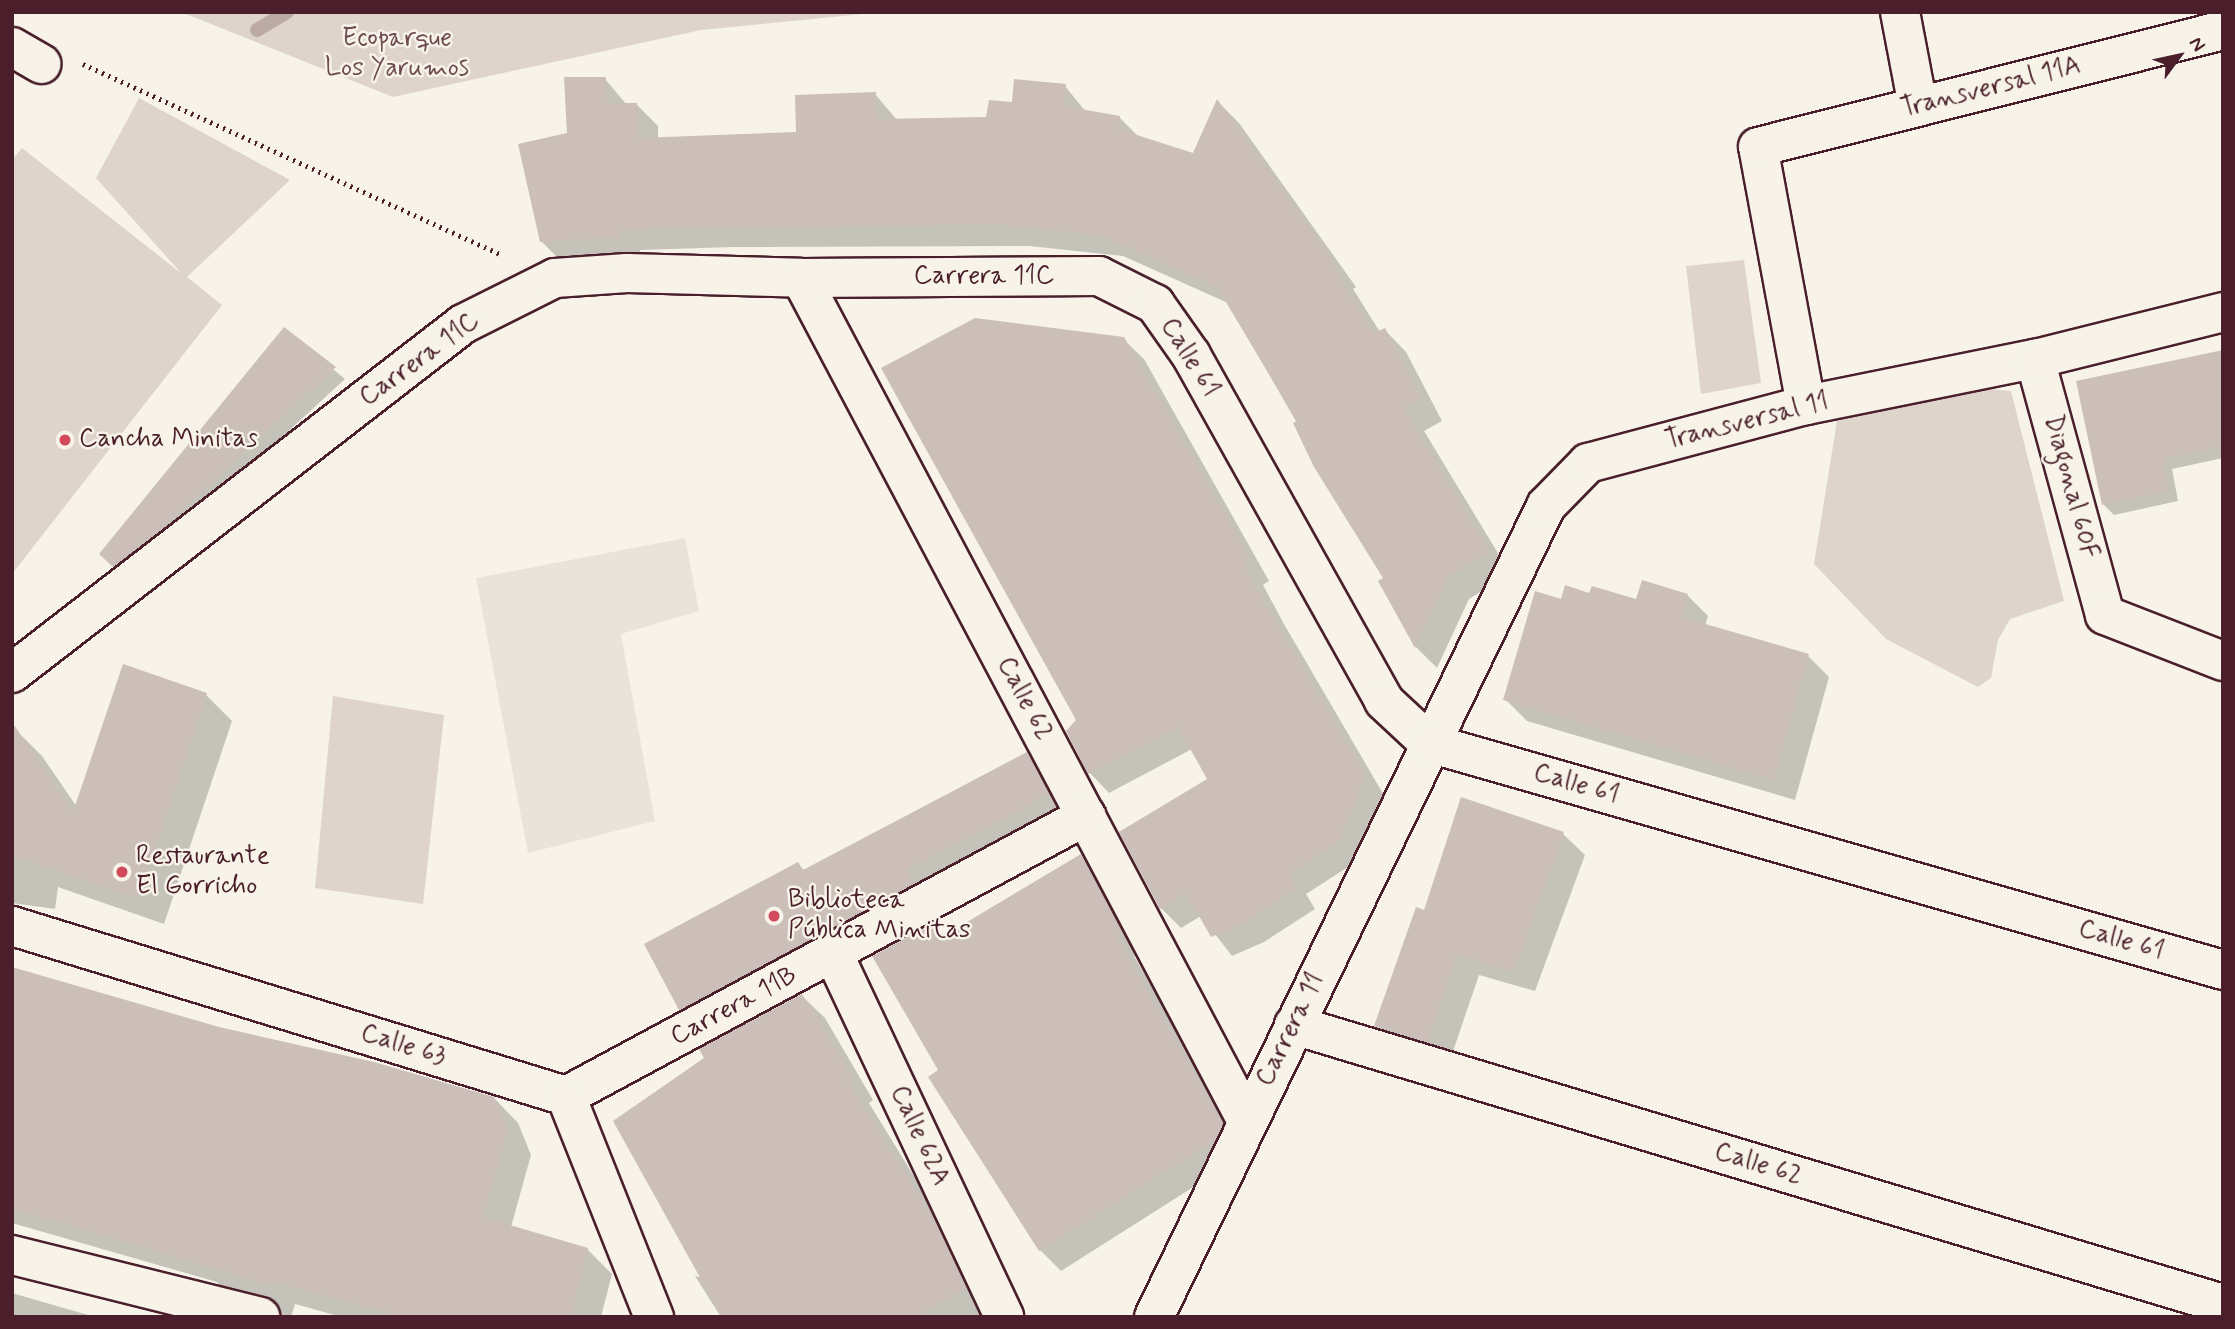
<!DOCTYPE html>
<meta charset="utf-8">
<style>
body{margin:0}
#map{position:relative;width:2235px;height:1329px;overflow:hidden;background:#f7f3e8;font-family:Mynerve,sans-serif}
div>[style]{position:absolute}
.built>*{inset:0;background:#eae3da}
.green>*{inset:0;background:#ded4cc}
.shadow>*{inset:0;background:#0003}
.stream>*{height:14px;margin:-7px;padding:0 7px;transform-origin:7px;border-radius:7px;background:#bcaaa7}
.building>*{inset:0;background:#ccbfb9}
.path>*{height:4.5px;margin-top:-2.25px;transform-origin:0;background:repeating-linear-gradient(90deg,#4a1f2b 0 2px,transparent 0 7px)}
.roads{filter:drop-shadow(2px 0 #4a1f2b) drop-shadow(-2px 0 #4a1f2b) drop-shadow(0 2px #4a1f2b) drop-shadow(0 -2px #4a1f2b)}
.street>*{height:38px;margin:-19px;padding:0 19px;transform-origin:19px;border-radius:19px;background:#f7f3e8}
.secondary>*{height:38px;margin:-19px;padding:0 19px;transform-origin:19px;border-radius:19px;background:#f7f3e8}
.dots>*{width:19px;height:19px;translate:-50% -50%;box-sizing:border-box;border:4px solid #f7f3e8;border-radius:50%}
span{translate:-50% -50%;white-space:nowrap;text-align:center;line-height:1.15;-webkit-text-stroke:5px #f7f3e8;paint-order:stroke}
.park-label{font-size:26px;color:#6f4c53}
.street-label{font-size:26px;color:#4a1f2b}
.poi-label{font-size:26px;color:#4a1f2b}
.left{translate:0 -50%;text-align:left}
.frame{position:absolute;inset:0;border:14px solid #4a1f2b;pointer-events:none}
.north{position:absolute;left:2144px;top:21px;width:70px;height:70px;-webkit-text-stroke:5px #f7f3e8;paint-order:stroke;rotate:57deg;font-size:19px;font-weight:700;line-height:28px;text-align:center;color:#4a1f2b}
.north::after{content:'';display:block;margin:auto;width:24px;height:32px;background:#4a1f2b;clip-path:polygon(50% 0,100% 100%,50% 72%,0 100%)}
</style>
<div id="map">
<div class="built">
<i style="clip-path:polygon(685px 538px,699px 611px,621px 634px,655px 821px,528px 853px,476px 578px)"></i>
</div>
<div class="green">
<i style="clip-path:polygon(181px 12px,883px 12px,701px 30px,393px 97px)"></i>
<i style="clip-path:polygon(139px 98px,290px 180px,187px 277px,222px 305px,12px 574px,12px 160px,22px 148px,182px 274px,96px 178px)"></i>
<i style="clip-path:polygon(1744px 260px,1761px 383px,1701px 394px,1686px 266px)"></i>
<i style="clip-path:polygon(1975px 388px,2011px 391px,2064px 601px,2010px 619px,1998px 640px,1991px 678px,1978px 687px,1886px 639px,1814px 564px,1837px 421px)"></i>
<i style="clip-path:polygon(333px 696px,444px 715px,423px 904px,315px 888px)"></i>
</div>
<div class="shadow">
<i style="clip-path:polygon(605px 79px,627px 105px,637px 105px,658px 126px,658px 139px,798px 134px,875px 94px,897px 120px,987px 118px,1013px 103px,1065px 86px,1086px 112px,1120px 118px,1140px 138px,1194px 155px,1218px 102px,1239px 123px,1356px 287px,1353px 289px,1380px 332px,1385px 330px,1406px 352px,1442px 421px,1424px 431px,1510px 573px,1469px 599px,1437px 668px,1416px 647px,1380px 582px,1386px 578px,1228px 303px,1123px 256px,1029px 246px,733px 247px,640px 250px,640px 258px,563px 263px,541px 241px,568px 135px)"></i>
<i style="clip-path:polygon(285px 330px,345px 379px,168px 542px,124px 577px,101px 554px)"></i>
<i style="clip-path:polygon(1123px 339px,1144px 359px,1269px 581px,1263px 585px,1284px 624px,1385px 797px,1359px 860px,1306px 894px,1315px 909px,1264px 942px,1232px 956px,1201px 916px,1181px 928px,1161px 908px,1210px 780px,1192px 749px,1109px 793px,1090px 773px,1078px 720px)"></i>
<i style="clip-path:polygon(2223px 352px,2223px 458px,2172px 469px,2178px 501px,2114px 515px,2104px 505px)"></i>
<i style="clip-path:polygon(1590px 595px,1637px 602px,1687px 595px,1708px 616px,1705px 626px,1808px 656px,1829px 677px,1795px 800px,1527px 721px,1505px 699px,1562px 601px)"></i>
<i style="clip-path:polygon(206px 695px,232px 721px,164px 924px,58px 887px,55px 909px,12px 903px,12px 732px,15px 729px,42px 756px,77px 807px)"></i>
<i style="clip-path:polygon(1027px 754px,1057px 785px,1079px 825px,936px 901px,944px 915px,711px 1040px,680px 1009px,646px 945px,798px 864px,805px 871px)"></i>
<i style="clip-path:polygon(1462px 799px,1563px 834px,1585px 855px,1535px 991px,1479px 975px,1449px 1063px,1397px 1047px,1376px 1026px,1425px 912px)"></i>
<i style="clip-path:polygon(1081px 856px,1101px 877px,1141px 952px,1134px 956px,1243px 1145px,1236px 1160px,1061px 1271px,1040px 1250px,941px 1071px,934px 925px,946px 937px)"></i>
<i style="clip-path:polygon(12px 968px,219px 1028px,494px 1098px,518px 1123px,531px 1155px,511px 1227px,587px 1249px,612px 1274px,601px 1317px,342px 1317px,295px 1304px,291px 1317px,280px 1317px,241px 1307px,217px 1282px,12px 1223px)"></i>
<i style="clip-path:polygon(802px 996px,825px 1018px,873px 1100px,869px 1103px,958px 1248px,987px 1310px,976px 1317px,721px 1317px,695px 1276px,703px 1278px)"></i>
<i style="clip-path:polygon(12px 1293px,95px 1317px,12px 1317px)"></i>
</div>
<div class="stream">
<i style="left:257px;top:30px;width:35px;rotate:-31deg"></i>
</div>
<div class="building">
<i style="clip-path:polygon(564px 77px,606px 77px,607px 103px,637px 103px,638px 138px,796px 132px,795px 95px,876px 92px,877px 119px,986px 117px,989px 100px,1012px 102px,1014px 79px,1066px 84px,1064px 106px,1120px 116px,1118px 129px,1193px 153px,1217px 99px,1336px 265px,1333px 267px,1374px 333px,1385px 328px,1422px 399px,1404px 409px,1489px 551px,1448px 577px,1415px 648px,1378px 581px,1383px 578px,1314px 467px,1293px 423px,1297px 421px,1217px 287px,1100px 235px,1006px 225px,711px 226px,619px 230px,619px 237px,540px 242px,518px 144px,567px 133px)"></i>
<i style="clip-path:polygon(975px 318px,1124px 337px,1251px 560px,1244px 565px,1264px 602px,1366px 776px,1340px 840px,1288px 874px,1297px 888px,1244px 923px,1211px 937px,1186px 893px,1160px 909px,1119px 832px,1207px 779px,1178px 727px,1088px 774px,1066px 731px,1076px 720px,881px 368px)"></i>
<i style="clip-path:polygon(284px 327px,336px 367px,158px 532px,113px 567px,99px 554px)"></i>
<i style="clip-path:polygon(2223px 350px,2223px 446px,2163px 459px,2169px 491px,2102px 505px,2076px 381px)"></i>
<i style="clip-path:polygon(1642px 580px,1688px 594px,1681px 617px,1809px 654px,1774px 780px,1503px 700px,1535px 591px,1561px 599px,1565px 585px,1589px 593px,1592px 586px,1636px 599px)"></i>
<i style="clip-path:polygon(123px 664px,207px 693px,138px 898px,12px 855px,12px 722px,73px 812px)"></i>
<i style="clip-path:polygon(1027px 752px,1049px 794px,907px 870px,914px 884px,679px 1010px,644px 944px,798px 862px,803px 870px)"></i>
<i style="clip-path:polygon(1461px 797px,1564px 832px,1514px 971px,1457px 955px,1428px 1043px,1374px 1026px,1416px 907px,1424px 910px)"></i>
<i style="clip-path:polygon(1081px 854px,1122px 931px,1115px 935px,1223px 1123px,1215px 1140px,1039px 1251px,928px 1077px,938px 1070px,872px 956px,934px 923px,942px 937px)"></i>
<i style="clip-path:polygon(12px 967px,219px 1027px,374px 1062px,494px 1097px,508px 1130px,483px 1217px,588px 1248px,571px 1317px,404px 1317px,271px 1281px,270px 1285px,12px 1208px)"></i>
<i style="clip-path:polygon(802px 994px,852px 1077px,847px 1080px,936px 1223px,966px 1287px,916px 1317px,722px 1317px,613px 1121px,704px 1058px,699px 1049px)"></i>
</div>
<div class="path">
<i style="left:83px;top:64px;width:460px;rotate:24.5deg"></i>
</div>
<div class="roads">
<div class="street">
<i style="left:1900px;top:12px;width:96px;rotate:79.2deg"></i>
<i style="left:12px;top:47px;width:34px;rotate:30deg"></i>
<i style="left:801px;top:278px;width:954px;rotate:62.12deg"></i>
<i style="left:2035px;top:359px;width:265px;rotate:74.7deg"></i>
<i style="left:2105px;top:615px;width:127px;rotate:21.3deg"></i>
<i style="left:1806px;top:405px;width:262px;rotate:-100.5deg"></i>
<i style="left:1758px;top:147px;width:479px;rotate:-14.1deg"></i>
<i style="left:12px;top:926px;width:579px;rotate:17.06deg"></i>
<i style="left:834px;top:955px;width:400px;rotate:64.8deg"></i>
<i style="left:1294px;top:1025px;width:970px;rotate:16.72deg"></i>
<i style="left:566px;top:1096px;width:591px;rotate:-28.3deg"></i>
<i style="left:566px;top:1096px;width:238px;rotate:68.3deg"></i>
<i style="left:12px;top:1255px;width:256px;rotate:14deg"></i>
<i style="left:1154px;top:1317px;width:901px;rotate:-64.2deg"></i>
<i style="left:1546px;top:506px;width:60px;rotate:-45.7deg"></i>
<i style="left:1588px;top:463px;width:226px;rotate:-14.9deg"></i>
<i style="left:1806px;top:405px;width:234px;rotate:-11.4deg"></i>
<i style="left:2035px;top:359px;width:194px;rotate:-14deg"></i>
</div>
<div class="secondary">
<i style="left:12px;top:673px;width:570px;rotate:-37.73deg"></i>
<i style="left:463px;top:324px;width:103px;rotate:-26.6deg"></i>
<i style="left:555px;top:278px;width:72px;rotate:-4deg"></i>
<i style="left:627px;top:273px;width:174px;rotate:1.6deg"></i>
<i style="left:801px;top:278px;width:298px;rotate:-0.4deg"></i>
<i style="left:1099px;top:276px;width:63px;rotate:26.6deg"></i>
<i style="left:1155px;top:304px;width:62px;rotate:54.8deg"></i>
<i style="left:1191px;top:355px;width:396px;rotate:60.8deg"></i>
<i style="left:1384px;top:701px;width:62px;rotate:43deg"></i>
<i style="left:1429px;top:743px;width:826px;rotate:15.95deg"></i>
</div>
</div>
<div class="dots">
<i style="left:65px;top:440px;background:#d1495b"></i>
<i style="left:122px;top:872px;background:#d1495b"></i>
<i style="left:774px;top:916px;background:#d1495b"></i>
</div>
<div class="park-label">
<span style="left:397px;top:54px">Ecoparque<br>Los Yarumos</span>
</div>
<div class="street-label">
<span style="left:1991px;top:88px;rotate:-14deg">Transversal 11A</span>
<span style="left:984px;top:277px">Carrera 11C</span>
<span style="left:1189px;top:358px;rotate:58deg">Calle 61</span>
<span style="left:420px;top:360px;rotate:-36deg">Carrera 11C</span>
<span style="left:1747px;top:422px;rotate:-14deg">Transversal 11</span>
<span style="left:2070px;top:487px;rotate:75deg">Diagonal 60F</span>
<span style="left:1024px;top:699px;rotate:62deg">Calle 62</span>
<span style="left:1576px;top:785px;rotate:16deg">Calle 61</span>
<span style="left:2121px;top:941px;rotate:16deg">Calle 61</span>
<span style="left:734px;top:1007px;rotate:-28deg">Carrera 11B</span>
<span style="left:1291px;top:1030px;rotate:-64deg">Carrera 11</span>
<span style="left:403px;top:1046px;rotate:17deg">Calle 63</span>
<span style="left:919px;top:1136px;rotate:65deg">Calle 62A</span>
<span style="left:1758px;top:1165px;rotate:17deg">Calle 62</span>
</div>
<div class="poi-label">
<span class="left" style="left:79px;top:440px">Cancha Minitas</span>
<span class="left" style="left:136px;top:872px">Restaurante<br>El Gorricho</span>
<span class="left" style="left:788px;top:916px">Biblioteca<br>Pública Minitas</span>
</div>
<div class="frame"></div>
<div class="north">N</div>
</div>
